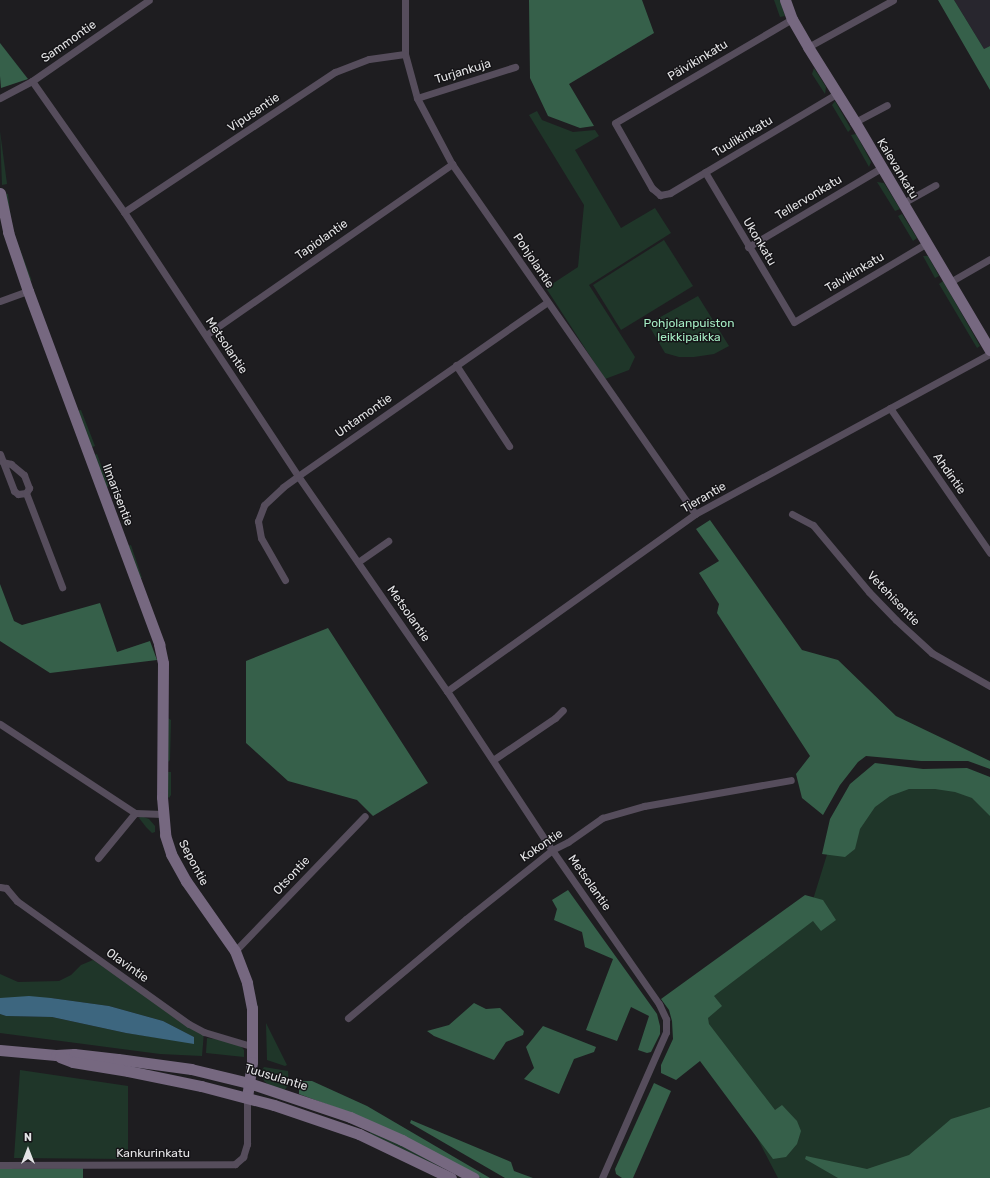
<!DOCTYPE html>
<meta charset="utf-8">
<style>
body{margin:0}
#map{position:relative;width:990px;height:1178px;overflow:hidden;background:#1e1d20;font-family:Rubik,sans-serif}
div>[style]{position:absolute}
.built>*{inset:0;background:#28262e}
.green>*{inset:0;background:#1f3629}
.forest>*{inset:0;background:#36604a}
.water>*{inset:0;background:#3d667f}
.street>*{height:7px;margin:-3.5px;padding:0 3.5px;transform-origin:3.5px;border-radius:3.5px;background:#564d5c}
.secondary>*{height:11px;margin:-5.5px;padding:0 5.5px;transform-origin:5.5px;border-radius:5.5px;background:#766880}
span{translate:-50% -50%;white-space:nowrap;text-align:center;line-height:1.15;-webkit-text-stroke:3px #151417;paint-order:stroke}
.street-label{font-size:12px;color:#e4e4e6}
.park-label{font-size:12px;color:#a4ebc3}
.north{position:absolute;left:8px;top:1130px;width:40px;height:40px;-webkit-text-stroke:3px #151417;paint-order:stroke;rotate:0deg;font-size:11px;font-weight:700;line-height:16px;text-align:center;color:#e4e4e6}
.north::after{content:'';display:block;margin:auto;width:14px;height:18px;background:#e4e4e6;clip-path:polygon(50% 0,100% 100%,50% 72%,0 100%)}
</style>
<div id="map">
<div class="built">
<i style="clip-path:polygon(954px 0,990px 0,990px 46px,984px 49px)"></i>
</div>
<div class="green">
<i style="clip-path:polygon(774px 0,780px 0,785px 16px,780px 17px)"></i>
<i style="clip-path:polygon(814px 68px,826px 87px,825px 94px,812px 74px)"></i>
<i style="clip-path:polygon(835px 101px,851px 129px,848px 132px,832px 105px)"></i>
<i style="clip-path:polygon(537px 111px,542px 120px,573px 132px,595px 130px,599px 136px,575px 150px,621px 228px,655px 208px,671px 233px,589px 285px,635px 357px,629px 370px,605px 379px,546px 288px,578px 267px,584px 205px,529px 115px)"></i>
<i style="clip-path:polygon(0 131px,7px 184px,2px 185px)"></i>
<i style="clip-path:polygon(856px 134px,871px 162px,869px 167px,851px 135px)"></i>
<i style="clip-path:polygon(877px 182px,884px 183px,900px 209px,895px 211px)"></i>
<i style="clip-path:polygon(3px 193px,8px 194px,12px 228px,32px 281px,28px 278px,22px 265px)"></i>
<i style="clip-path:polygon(902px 214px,917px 238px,913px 241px,898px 216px)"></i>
<i style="clip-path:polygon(664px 240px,693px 286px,621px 330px,593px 285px)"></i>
<i style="clip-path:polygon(923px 256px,928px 256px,939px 276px,935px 278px)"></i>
<i style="clip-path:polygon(943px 281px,980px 346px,977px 348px,939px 284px)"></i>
<i style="clip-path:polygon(698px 296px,729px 346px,714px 354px,694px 357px,679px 357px,665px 353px,648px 324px)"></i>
<i style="clip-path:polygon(81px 410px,95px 446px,90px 448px,76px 411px)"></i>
<i style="clip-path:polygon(97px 454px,109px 486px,105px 488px,93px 455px)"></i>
<i style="clip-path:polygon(131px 545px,142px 578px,138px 579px,128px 546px)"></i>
<i style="clip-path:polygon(168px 718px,171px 720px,170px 760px,167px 763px)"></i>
<i style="clip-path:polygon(168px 772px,171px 772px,171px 795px,169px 798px,167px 796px)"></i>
<i style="clip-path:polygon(879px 773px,990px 790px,990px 1178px,778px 1178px,688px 1005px,811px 906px,838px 819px)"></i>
<i style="clip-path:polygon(141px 816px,149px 819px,155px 826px,155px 832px,152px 833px,146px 827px,139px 818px)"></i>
<i style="clip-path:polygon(93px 960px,189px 1024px,204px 1032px,202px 1056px,160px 1054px,0 1033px,0 1014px,6px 1016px,52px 1017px,126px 1033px,194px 1043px,194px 1037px,163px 1021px,109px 1006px,51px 998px,0 998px,0 974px,18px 982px,59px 981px,71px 975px,81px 965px)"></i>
<i style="clip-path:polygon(266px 1023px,287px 1065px,285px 1066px,267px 1060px)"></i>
<i style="clip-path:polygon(207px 1038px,229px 1041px,239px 1044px,244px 1050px,244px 1057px,206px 1053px)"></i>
<i style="clip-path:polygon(264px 1067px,288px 1071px,289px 1084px,284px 1091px,270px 1086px,264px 1081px,261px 1072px)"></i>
<i style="clip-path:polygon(20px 1070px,128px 1086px,128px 1159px,14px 1158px)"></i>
<i style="clip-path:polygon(370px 1132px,377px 1132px,447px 1170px,369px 1135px)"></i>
</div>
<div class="forest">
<i style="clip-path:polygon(529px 0,642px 0,654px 33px,569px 84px,594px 126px,580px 128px,548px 116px,530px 78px)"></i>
<i style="clip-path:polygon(938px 0,954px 0,984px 49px,990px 46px,990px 90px)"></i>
<i style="clip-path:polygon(0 43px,28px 79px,1px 88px,0 76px)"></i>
<i style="clip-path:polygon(710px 520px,802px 650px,838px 660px,896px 716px,990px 761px,990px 769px,968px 761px,921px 761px,866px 756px,858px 762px,840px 785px,823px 815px,802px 798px,796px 774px,810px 756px,717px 613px,719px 604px,699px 573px,719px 561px,696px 529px)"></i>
<i style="clip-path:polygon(0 584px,14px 621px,22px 625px,100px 603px,117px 652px,150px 641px,157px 660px,50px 673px,0 641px)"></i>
<i style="clip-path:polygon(328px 628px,428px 783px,373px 816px,357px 800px,288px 781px,246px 743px,246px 661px)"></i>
<i style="clip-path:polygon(875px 763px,923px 769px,967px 768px,990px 777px,990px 816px,972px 798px,955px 792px,935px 789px,909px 789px,890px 796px,875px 807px,860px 829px,855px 849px,845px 857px,822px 854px,830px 819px,850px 784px)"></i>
<i style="clip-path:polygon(568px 890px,657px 1014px,660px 1026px,660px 1034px,651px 1052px,647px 1053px,638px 1050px,649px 1016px,631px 1007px,617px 1041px,586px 1030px,613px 959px,585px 947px,582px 932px,554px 920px,557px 909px,552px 900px)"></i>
<i style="clip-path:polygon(805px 895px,823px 900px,836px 920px,821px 931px,813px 921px,714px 996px,722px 1006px,708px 1018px,709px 1024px,775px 1110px,782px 1105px,797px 1121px,801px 1131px,797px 1144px,786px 1157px,773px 1159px,700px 1061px,676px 1080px,661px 1073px,661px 1065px,673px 1039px,672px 1021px,669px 1010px,661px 999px)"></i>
<i style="clip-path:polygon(474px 1003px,486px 1009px,500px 1008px,524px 1031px,523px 1035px,506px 1042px,494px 1060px,434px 1036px,427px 1031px,449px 1025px)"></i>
<i style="clip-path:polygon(543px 1026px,596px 1047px,594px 1052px,574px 1059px,559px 1094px,524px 1079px,534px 1068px,526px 1047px)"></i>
<i style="clip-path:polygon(303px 1081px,312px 1081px,367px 1106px,490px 1178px,481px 1178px,411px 1140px,356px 1115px,299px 1094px,299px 1088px)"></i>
<i style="clip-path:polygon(654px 1083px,671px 1091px,633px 1178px,622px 1178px,616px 1174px,615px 1169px)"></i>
<i style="clip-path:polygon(990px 1107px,990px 1178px,838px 1178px,805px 1159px,806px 1156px,867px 1169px,909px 1155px,951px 1119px)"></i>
<i style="clip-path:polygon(411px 1120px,511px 1162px,514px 1171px,533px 1178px,505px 1178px,410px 1123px)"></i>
<i style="clip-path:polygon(83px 1168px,83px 1178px,0 1178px,0 1169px)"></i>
</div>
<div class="water">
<i style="clip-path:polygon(29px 996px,51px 998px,109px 1006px,163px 1021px,194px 1037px,194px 1044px,126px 1033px,52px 1017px,6px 1016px,0 1014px,0 998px)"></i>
</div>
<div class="street">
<i style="left:405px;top:0;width:54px;rotate:90deg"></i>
<i style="left:405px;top:54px;width:46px;rotate:74.7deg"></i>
<i style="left:417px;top:98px;width:75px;rotate:62.1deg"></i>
<i style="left:452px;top:164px;width:426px;rotate:55.2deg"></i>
<i style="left:792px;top:19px;width:205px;rotate:149.6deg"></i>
<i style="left:615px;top:123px;width:75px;rotate:60.4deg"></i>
<i style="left:652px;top:188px;width:11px;rotate:41deg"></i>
<i style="left:660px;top:195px;width:10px;rotate:-11deg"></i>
<i style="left:670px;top:193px;width:193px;rotate:-30.8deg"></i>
<i style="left:808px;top:47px;width:97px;rotate:-28.9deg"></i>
<i style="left:32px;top:81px;width:160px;rotate:54.9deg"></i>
<i style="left:124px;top:212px;width:316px;rotate:56.6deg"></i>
<i style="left:298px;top:476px;width:262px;rotate:55.3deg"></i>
<i style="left:447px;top:691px;width:191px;rotate:56.6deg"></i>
<i style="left:552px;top:850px;width:188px;rotate:55.2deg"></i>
<i style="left:659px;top:1004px;width:17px;rotate:65deg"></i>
<i style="left:666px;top:1019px;width:13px;rotate:90deg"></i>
<i style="left:666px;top:1032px;width:159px;rotate:113.7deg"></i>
<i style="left:0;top:98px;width:36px;rotate:-28deg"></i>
<i style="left:32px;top:81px;width:142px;rotate:-34.7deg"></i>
<i style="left:417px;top:98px;width:103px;rotate:-17.6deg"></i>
<i style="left:855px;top:122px;width:36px;rotate:-28deg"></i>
<i style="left:705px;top:172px;width:174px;rotate:59.3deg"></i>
<i style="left:794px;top:322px;width:155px;rotate:-30.7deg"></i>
<i style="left:903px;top:203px;width:37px;rotate:-29deg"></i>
<i style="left:124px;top:212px;width:253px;rotate:-33.6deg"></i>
<i style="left:335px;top:72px;width:36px;rotate:-21deg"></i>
<i style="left:369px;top:59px;width:36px;rotate:-8deg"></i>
<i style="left:748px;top:247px;width:155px;rotate:-30.7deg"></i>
<i style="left:950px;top:282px;width:46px;rotate:-29.9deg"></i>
<i style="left:0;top:301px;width:30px;rotate:-20deg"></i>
<i style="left:206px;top:335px;width:300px;rotate:-34.8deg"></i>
<i style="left:456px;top:365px;width:97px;rotate:56.8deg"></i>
<i style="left:890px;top:408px;width:176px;rotate:55.4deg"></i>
<i style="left:0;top:454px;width:9px;rotate:69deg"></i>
<i style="left:3px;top:462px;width:31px;rotate:69deg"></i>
<i style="left:14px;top:491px;width:5px;rotate:37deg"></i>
<i style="left:18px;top:494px;width:8px;rotate:-7deg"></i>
<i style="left:26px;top:493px;width:6px;rotate:-59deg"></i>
<i style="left:29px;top:488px;width:14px;rotate:-111deg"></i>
<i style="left:24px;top:475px;width:17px;rotate:-140deg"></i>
<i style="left:11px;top:464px;width:8px;rotate:-166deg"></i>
<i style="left:26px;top:493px;width:101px;rotate:69deg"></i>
<i style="left:792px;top:514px;width:24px;rotate:28deg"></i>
<i style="left:813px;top:525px;width:87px;rotate:50.1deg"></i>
<i style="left:869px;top:592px;width:39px;rotate:46deg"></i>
<i style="left:896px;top:620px;width:49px;rotate:42.5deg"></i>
<i style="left:932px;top:653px;width:67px;rotate:29.6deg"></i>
<i style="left:358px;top:562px;width:37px;rotate:-35deg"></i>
<i style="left:285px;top:580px;width:48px;rotate:-119.7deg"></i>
<i style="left:261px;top:538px;width:17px;rotate:-100deg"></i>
<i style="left:258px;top:521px;width:17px;rotate:-69deg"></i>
<i style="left:264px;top:505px;width:26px;rotate:-43deg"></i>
<i style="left:283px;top:487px;width:19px;rotate:-36deg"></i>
<i style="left:298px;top:476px;width:304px;rotate:-34.9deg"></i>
<i style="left:447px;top:691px;width:305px;rotate:-35.5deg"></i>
<i style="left:695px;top:514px;width:336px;rotate:-28.5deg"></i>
<i style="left:0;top:724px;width:162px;rotate:33.4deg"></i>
<i style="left:135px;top:813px;width:27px;rotate:2deg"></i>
<i style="left:493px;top:760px;width:75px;rotate:-34.1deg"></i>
<i style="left:555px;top:718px;width:11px;rotate:-45deg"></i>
<i style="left:98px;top:858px;width:58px;rotate:-50.6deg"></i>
<i style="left:0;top:887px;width:6px;rotate:9deg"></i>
<i style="left:6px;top:888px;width:17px;rotate:50deg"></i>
<i style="left:17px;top:901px;width:211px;rotate:35.6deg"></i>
<i style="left:189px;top:1024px;width:17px;rotate:28deg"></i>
<i style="left:204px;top:1032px;width:49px;rotate:16.6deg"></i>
<i style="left:235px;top:951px;width:187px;rotate:-46.1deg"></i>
<i style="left:348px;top:1018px;width:154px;rotate:-40deg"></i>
<i style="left:466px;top:919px;width:110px;rotate:-38.7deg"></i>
<i style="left:552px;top:850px;width:18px;rotate:-27deg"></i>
<i style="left:568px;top:842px;width:42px;rotate:-35.2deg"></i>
<i style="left:602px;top:818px;width:44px;rotate:-15.9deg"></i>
<i style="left:644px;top:806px;width:149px;rotate:-10deg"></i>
<i style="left:0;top:1165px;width:235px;rotate:-0.2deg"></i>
<i style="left:235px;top:1164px;width:11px;rotate:-41deg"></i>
<i style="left:243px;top:1157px;width:14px;rotate:-73deg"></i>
<i style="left:247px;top:1144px;width:46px;rotate:-90deg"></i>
</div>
<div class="secondary">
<i style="left:785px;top:0;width:20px;rotate:70deg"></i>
<i style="left:792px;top:19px;width:32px;rotate:60deg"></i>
<i style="left:808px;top:47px;width:89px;rotate:57.9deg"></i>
<i style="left:855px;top:122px;width:265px;rotate:59.4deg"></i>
<i style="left:0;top:193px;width:40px;rotate:78deg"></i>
<i style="left:8px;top:232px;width:62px;rotate:71.3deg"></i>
<i style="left:28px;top:291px;width:377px;rotate:69.6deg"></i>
<i style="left:159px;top:644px;width:19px;rotate:78deg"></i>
<i style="left:163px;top:663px;width:134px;rotate:90.4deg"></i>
<i style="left:162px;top:797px;width:38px;rotate:85deg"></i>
<i style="left:165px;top:835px;width:20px;rotate:72deg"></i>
<i style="left:171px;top:854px;width:31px;rotate:61deg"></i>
<i style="left:186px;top:881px;width:85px;rotate:55deg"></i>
<i style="left:235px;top:951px;width:34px;rotate:69deg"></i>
<i style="left:247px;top:983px;width:25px;rotate:79deg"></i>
<i style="left:252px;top:1008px;width:54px;rotate:90deg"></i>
<i style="left:252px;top:1062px;width:36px;rotate:98deg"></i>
<i style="left:0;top:1050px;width:56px;rotate:5.1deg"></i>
<i style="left:56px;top:1055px;width:18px;rotate:-3deg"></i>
<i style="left:74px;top:1054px;width:44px;rotate:6.5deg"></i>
<i style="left:118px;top:1059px;width:74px;rotate:7.8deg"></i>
<i style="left:191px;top:1069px;width:60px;rotate:13.6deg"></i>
<i style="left:249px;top:1083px;width:107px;rotate:18.6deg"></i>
<i style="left:350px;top:1117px;width:57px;rotate:23.9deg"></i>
<i style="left:402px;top:1140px;width:81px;rotate:27.8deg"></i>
<i style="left:60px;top:1057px;width:14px;rotate:21deg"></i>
<i style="left:73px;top:1062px;width:56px;rotate:9.3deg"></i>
<i style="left:128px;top:1071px;width:75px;rotate:11.6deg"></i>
<i style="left:201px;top:1086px;width:75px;rotate:14.6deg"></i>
<i style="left:274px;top:1105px;width:90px;rotate:18.8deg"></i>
<i style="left:359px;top:1134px;width:102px;rotate:25.6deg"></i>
</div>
<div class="street-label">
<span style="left:69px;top:42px;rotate:-35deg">Sammontie</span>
<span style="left:698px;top:61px;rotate:-31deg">Päivikinkatu</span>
<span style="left:463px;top:72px;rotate:-17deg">Turjankuja</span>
<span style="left:254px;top:113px;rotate:-34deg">Vipusentie</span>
<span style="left:743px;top:137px;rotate:-31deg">Tuulikinkatu</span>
<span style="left:897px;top:169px;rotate:59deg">Kalevankatu</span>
<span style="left:809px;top:198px;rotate:-31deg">Tellervonkatu</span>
<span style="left:322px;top:240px;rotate:-35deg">Tapiolantie</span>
<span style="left:759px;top:242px;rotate:59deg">Ukonkatu</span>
<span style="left:533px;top:261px;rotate:56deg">Pohjolantie</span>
<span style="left:855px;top:273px;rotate:-31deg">Talvikinkatu</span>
<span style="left:226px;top:346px;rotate:56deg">Metsolantie</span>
<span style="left:364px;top:416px;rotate:-35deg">Untamontie</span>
<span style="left:949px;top:474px;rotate:55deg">Ahdintie</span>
<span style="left:117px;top:495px;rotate:69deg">Ilmarisentie</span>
<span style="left:704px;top:498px;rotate:-30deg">Tierantie</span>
<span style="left:893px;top:599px;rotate:46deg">Vetehisentie</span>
<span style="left:408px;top:614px;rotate:55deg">Metsolantie</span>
<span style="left:542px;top:846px;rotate:-34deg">Kokontie</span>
<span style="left:193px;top:863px;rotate:62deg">Sepontie</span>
<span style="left:292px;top:876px;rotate:-47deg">Otsontie</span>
<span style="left:589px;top:883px;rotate:55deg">Metsolantie</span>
<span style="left:127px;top:966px;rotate:36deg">Olavintie</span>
<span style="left:276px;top:1078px;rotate:17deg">Tuusulantie</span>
<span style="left:153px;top:1154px">Kankurinkatu</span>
</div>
<div class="park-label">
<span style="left:689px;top:331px">Pohjolanpuiston<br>leikkipaikka</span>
</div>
<div class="north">N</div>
</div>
